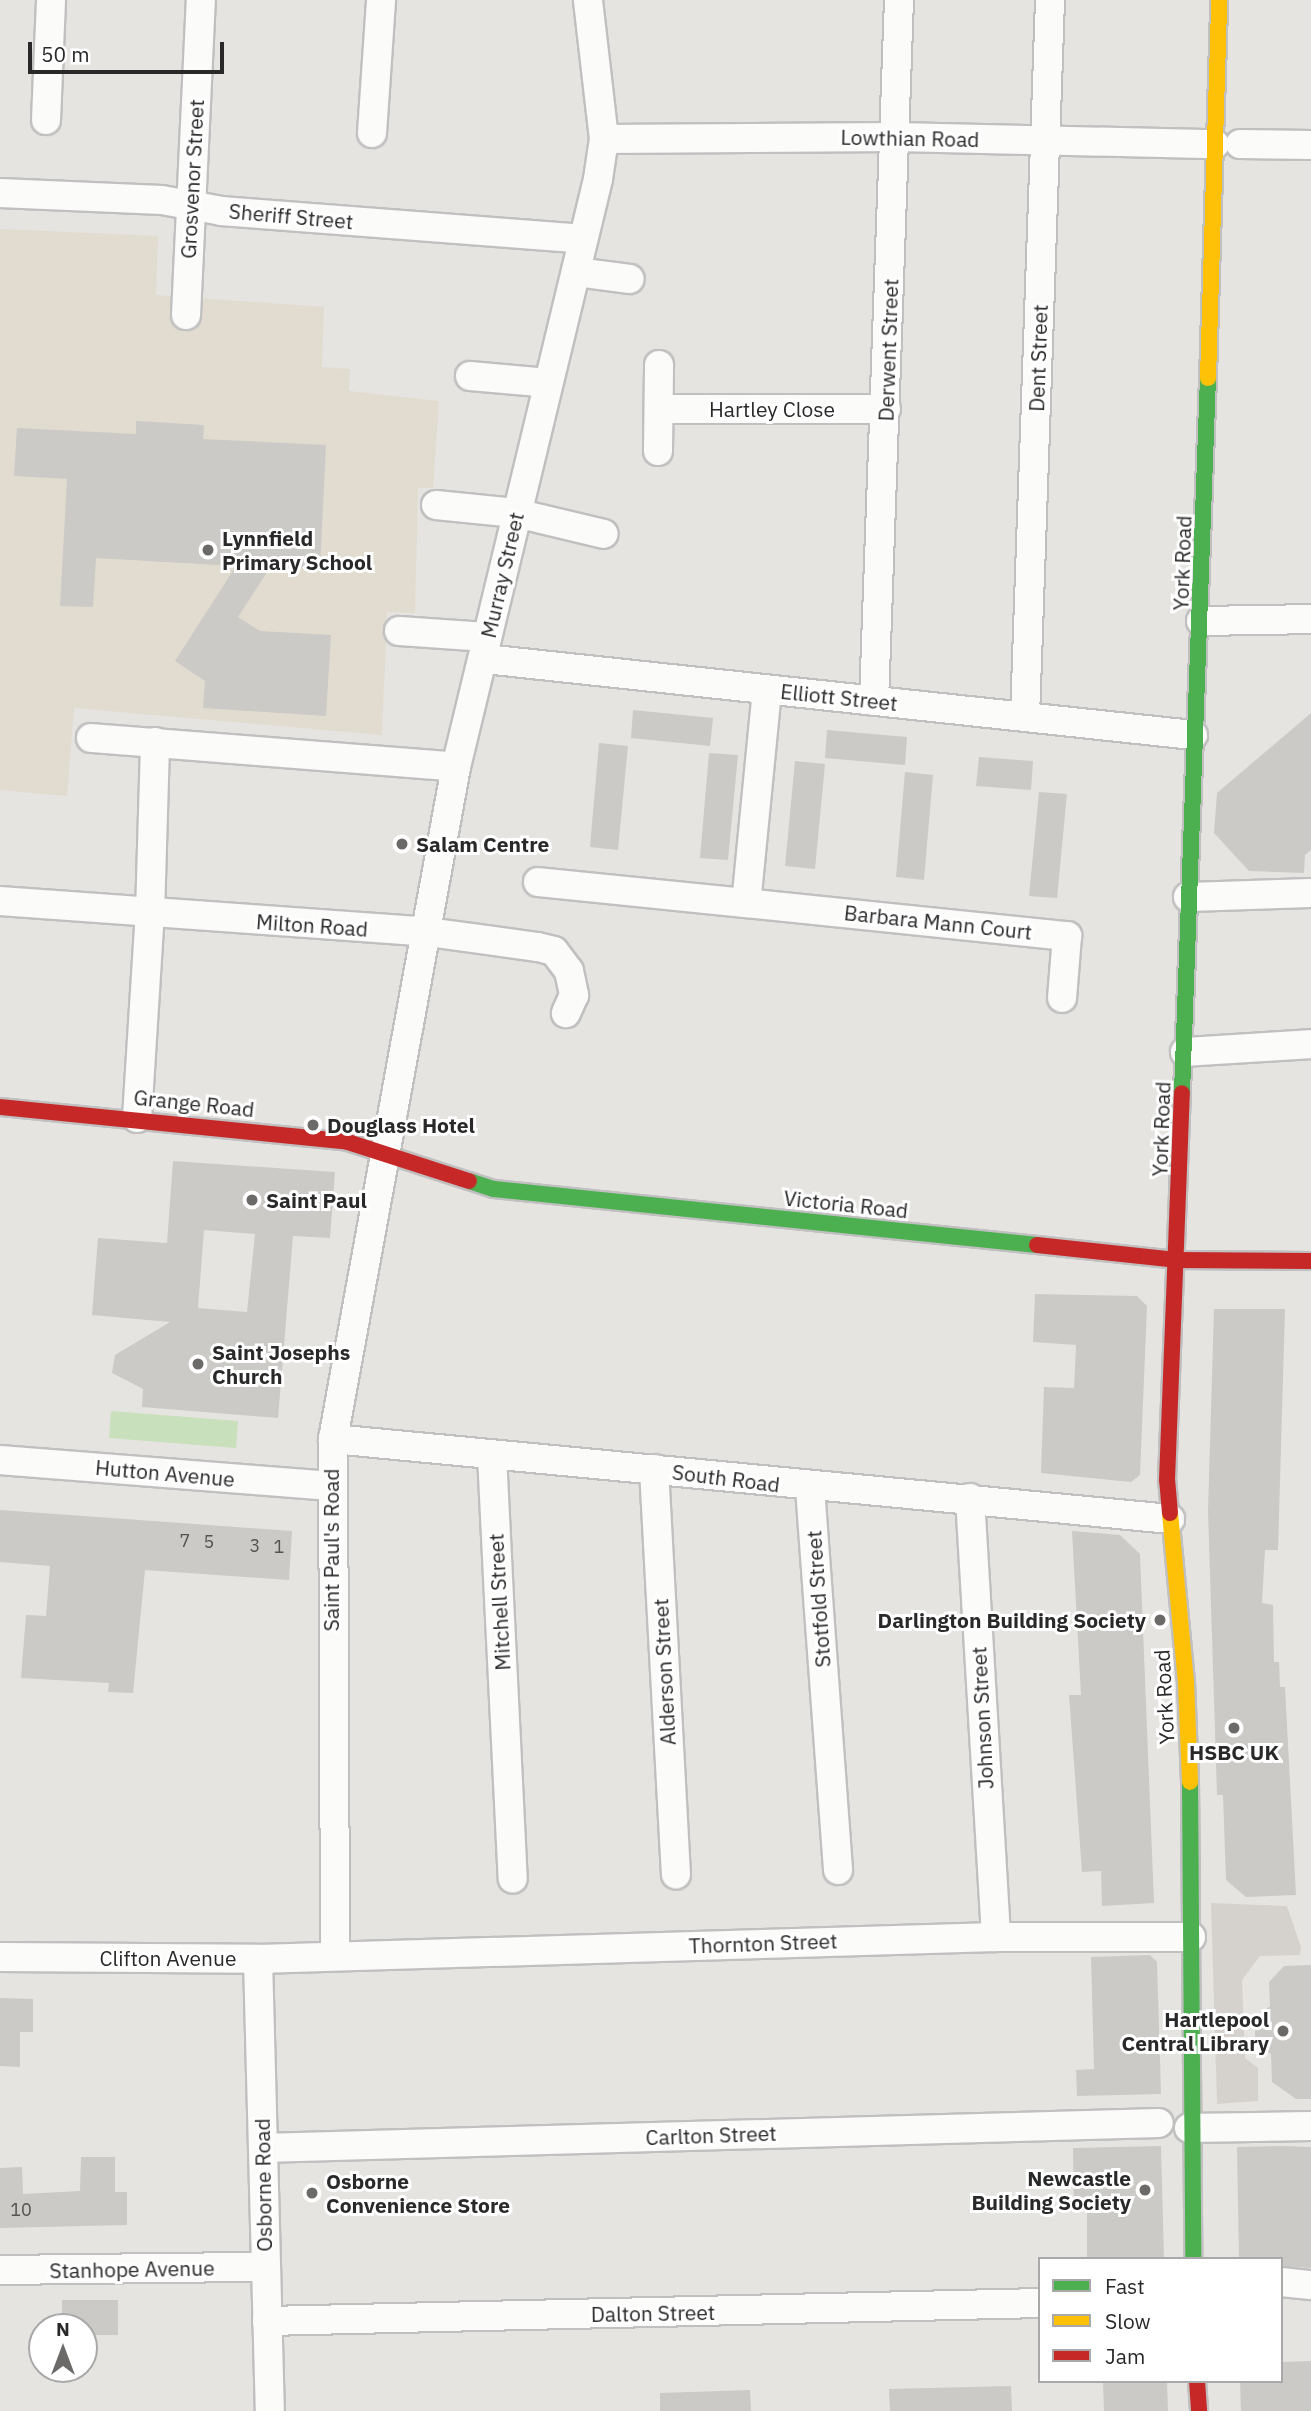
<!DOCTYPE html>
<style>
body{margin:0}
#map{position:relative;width:1311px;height:2411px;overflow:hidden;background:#e6e4e0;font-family:"IBM Plex Sans",sans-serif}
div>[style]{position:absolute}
.education>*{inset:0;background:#e1dccf}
.green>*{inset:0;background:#c8e0bb}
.plaza>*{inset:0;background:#d5d2ce}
.building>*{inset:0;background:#cbcac7}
.roads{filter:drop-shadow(2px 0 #c1c0c1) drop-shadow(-2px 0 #c1c0c1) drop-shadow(0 2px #c1c0c1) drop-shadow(0 -2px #c1c0c1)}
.street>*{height:28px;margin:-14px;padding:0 14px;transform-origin:14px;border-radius:14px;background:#fbfbfa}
.fast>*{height:16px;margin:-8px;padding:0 8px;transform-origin:8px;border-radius:8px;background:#4caf50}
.slow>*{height:16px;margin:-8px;padding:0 8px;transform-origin:8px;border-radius:8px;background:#ffc107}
.jam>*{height:16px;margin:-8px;padding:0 8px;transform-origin:8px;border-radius:8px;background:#c62828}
.dots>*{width:19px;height:19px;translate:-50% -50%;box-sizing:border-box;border:4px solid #fff;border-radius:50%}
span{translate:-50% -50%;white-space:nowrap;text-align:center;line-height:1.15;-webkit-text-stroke:6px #fff;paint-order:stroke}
.number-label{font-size:18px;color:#535352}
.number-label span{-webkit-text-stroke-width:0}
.street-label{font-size:21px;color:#292929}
.poi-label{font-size:21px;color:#292929;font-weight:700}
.left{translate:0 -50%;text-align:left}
.right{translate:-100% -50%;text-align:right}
.legend{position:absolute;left:1038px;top:2257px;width:245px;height:126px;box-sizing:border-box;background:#fff;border:2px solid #a9a9a9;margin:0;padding:9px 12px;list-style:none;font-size:21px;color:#292929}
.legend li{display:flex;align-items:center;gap:14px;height:35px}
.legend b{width:35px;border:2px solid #a9a9a9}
.north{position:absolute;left:28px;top:2313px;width:70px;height:70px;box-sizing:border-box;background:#fff;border:2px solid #a9a9a9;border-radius:50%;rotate:0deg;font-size:19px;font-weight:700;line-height:28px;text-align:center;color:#292929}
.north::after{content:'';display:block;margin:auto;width:24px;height:32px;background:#6b6a69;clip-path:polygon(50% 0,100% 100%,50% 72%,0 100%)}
.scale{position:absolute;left:28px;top:42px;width:196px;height:32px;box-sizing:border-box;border:4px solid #292929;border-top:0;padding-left:9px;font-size:21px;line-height:24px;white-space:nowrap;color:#292929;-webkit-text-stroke:5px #fff;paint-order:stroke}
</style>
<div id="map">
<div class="education">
<i style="clip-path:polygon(0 229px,158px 236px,156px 295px,324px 307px,322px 367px,350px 369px,349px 391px,439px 401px,433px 488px,418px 488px,415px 613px,387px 612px,382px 735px,74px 708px,67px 796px,0 790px)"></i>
</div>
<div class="green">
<i style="clip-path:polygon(111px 1411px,238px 1421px,236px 1448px,109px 1438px)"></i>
</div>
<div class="plaza">
<i style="clip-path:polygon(1211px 1903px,1287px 1906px,1301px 1947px,1300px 1955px,1260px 1956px,1242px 1980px,1245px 2058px,1258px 2068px,1258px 2101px,1217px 2104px)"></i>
</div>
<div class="building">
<i style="clip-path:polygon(136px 421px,204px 425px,203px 439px,326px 445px,320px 569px,271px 566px,238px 617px,260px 631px,331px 635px,326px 716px,203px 708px,205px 681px,175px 661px,236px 566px,96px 558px,93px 607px,60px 606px,67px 479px,14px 476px,17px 428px,136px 434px)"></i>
<i style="clip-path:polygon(633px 710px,713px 718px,710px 746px,631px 738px)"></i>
<i style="clip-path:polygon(1311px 713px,1311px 850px,1305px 855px,1304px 873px,1249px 871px,1214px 833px,1217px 793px)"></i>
<i style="clip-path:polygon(827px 730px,907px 737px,905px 765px,825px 758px)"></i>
<i style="clip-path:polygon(599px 743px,628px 746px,618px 850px,590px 847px)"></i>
<i style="clip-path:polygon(709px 753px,738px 755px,728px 860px,700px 858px)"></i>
<i style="clip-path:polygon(979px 757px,1033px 761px,1031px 790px,976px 786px)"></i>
<i style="clip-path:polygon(795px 761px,825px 764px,815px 869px,785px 866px)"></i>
<i style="clip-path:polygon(905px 772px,933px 775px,924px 880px,896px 877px)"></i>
<i style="clip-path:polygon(1039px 792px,1067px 794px,1057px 898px,1029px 896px)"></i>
<i style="clip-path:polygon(evenodd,173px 1161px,335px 1172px,330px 1238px,293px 1236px,278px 1418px,142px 1407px,143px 1389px,112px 1373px,115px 1355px,170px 1322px,92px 1315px,98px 1238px,167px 1243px,173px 1161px,204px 1230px,255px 1234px,247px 1312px,198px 1308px,204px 1230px)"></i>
<i style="clip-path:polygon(1035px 1294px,1137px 1296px,1147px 1306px,1140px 1475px,1131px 1482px,1041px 1473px,1044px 1387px,1074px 1388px,1076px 1345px,1033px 1342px)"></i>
<i style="clip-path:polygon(1214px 1309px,1285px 1309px,1278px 1550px,1265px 1550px,1262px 1603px,1273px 1605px,1274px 1662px,1279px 1662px,1280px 1687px,1285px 1687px,1296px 1895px,1246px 1897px,1226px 1880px,1223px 1795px,1217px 1795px,1208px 1511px)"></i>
<i style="clip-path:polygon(0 1510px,292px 1531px,289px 1580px,145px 1570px,133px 1693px,108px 1692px,109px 1683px,21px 1678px,26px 1615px,46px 1616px,50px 1566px,0 1562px)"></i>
<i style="clip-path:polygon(1072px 1531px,1120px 1535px,1140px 1554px,1154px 1903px,1102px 1906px,1101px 1871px,1082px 1872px,1069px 1695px,1081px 1695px)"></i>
<i style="clip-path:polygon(1150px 1955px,1157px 1962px,1161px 2094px,1077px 2096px,1076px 2070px,1094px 2069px,1091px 1957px)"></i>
<i style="clip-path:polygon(1311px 1965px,1311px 2099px,1296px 2099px,1272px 2082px,1271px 2054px,1255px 2043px,1255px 2019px,1270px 2006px,1269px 1982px,1284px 1966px)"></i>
<i style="clip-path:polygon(0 1998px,33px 1999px,33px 2032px,20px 2032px,20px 2067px,0 2066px)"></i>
<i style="clip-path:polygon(1161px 2146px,1164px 2259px,1087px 2259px,1087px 2210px,1074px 2210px,1073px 2148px)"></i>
<i style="clip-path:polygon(1280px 2146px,1311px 2147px,1311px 2268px,1281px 2266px,1281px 2259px,1239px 2259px,1237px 2147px)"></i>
<i style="clip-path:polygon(81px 2157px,115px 2157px,115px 2192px,127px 2192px,127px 2225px,0 2228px,0 2168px,22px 2167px,23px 2194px,80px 2191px)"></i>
<i style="clip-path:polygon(62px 2300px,118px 2300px,118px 2335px,84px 2335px,84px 2327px,62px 2327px)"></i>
<i style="clip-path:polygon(1311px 2361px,1311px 2411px,1241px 2411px,1240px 2381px,1281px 2381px,1281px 2362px)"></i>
<i style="clip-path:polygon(1103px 2381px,1167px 2381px,1168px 2411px,1104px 2411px)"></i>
<i style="clip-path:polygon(1011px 2386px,1012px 2411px,890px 2411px,889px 2389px)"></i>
<i style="clip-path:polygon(750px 2390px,751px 2411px,660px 2411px,660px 2393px)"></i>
</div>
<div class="roads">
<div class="street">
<i style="left:46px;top:120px;width:120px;rotate:-87.6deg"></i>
<i style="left:372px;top:133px;width:133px;rotate:-86.1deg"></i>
<i style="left:604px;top:139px;width:293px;rotate:-0.4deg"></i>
<i style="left:897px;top:137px;width:318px;rotate:1.3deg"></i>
<i style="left:1240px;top:144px;width:71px;rotate:0.8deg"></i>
<i style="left:0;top:193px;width:162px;rotate:2.5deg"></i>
<i style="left:162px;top:200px;width:61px;rotate:10.4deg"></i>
<i style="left:222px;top:211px;width:362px;rotate:4.4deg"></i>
<i style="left:576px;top:272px;width:54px;rotate:7.4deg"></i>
<i style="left:186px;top:315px;width:315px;rotate:-87.3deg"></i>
<i style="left:470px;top:376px;width:78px;rotate:5.1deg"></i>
<i style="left:659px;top:409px;width:227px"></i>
<i style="left:658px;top:451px;width:86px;rotate:-89.3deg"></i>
<i style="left:436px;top:505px;width:80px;rotate:5.7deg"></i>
<i style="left:516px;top:513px;width:90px;rotate:13.4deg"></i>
<i style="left:1201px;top:621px;width:110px;rotate:-1deg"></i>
<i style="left:399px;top:631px;width:88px;rotate:3.9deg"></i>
<i style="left:485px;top:659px;width:712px;rotate:6.13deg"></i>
<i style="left:767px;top:690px;width:214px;rotate:95.6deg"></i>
<i style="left:746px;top:903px;width:323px;rotate:5.9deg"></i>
<i style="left:1067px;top:936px;width:62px;rotate:94.6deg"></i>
<i style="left:874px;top:701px;width:701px;rotate:-87.96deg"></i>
<i style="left:1025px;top:716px;width:716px;rotate:-88deg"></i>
<i style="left:91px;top:738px;width:366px;rotate:4.5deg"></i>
<i style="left:538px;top:882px;width:209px;rotate:5.8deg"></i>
<i style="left:1188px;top:897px;width:123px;rotate:-1.9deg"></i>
<i style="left:0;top:901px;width:429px;rotate:4.1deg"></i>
<i style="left:428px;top:932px;width:111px;rotate:7.8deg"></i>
<i style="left:538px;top:947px;width:16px;rotate:14deg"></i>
<i style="left:554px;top:951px;width:25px;rotate:53deg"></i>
<i style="left:569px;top:971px;width:25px;rotate:78deg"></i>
<i style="left:574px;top:995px;width:20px;rotate:114deg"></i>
<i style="left:1185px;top:1052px;width:126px;rotate:-3.6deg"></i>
<i style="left:137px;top:1118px;width:204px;rotate:-86.4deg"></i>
<i style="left:150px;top:914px;width:172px;rotate:-88.3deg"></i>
<i style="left:333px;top:1439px;width:841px;rotate:5.46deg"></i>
<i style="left:492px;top:1455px;width:424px;rotate:87.2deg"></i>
<i style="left:0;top:1460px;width:331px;rotate:4.5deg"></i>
<i style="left:654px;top:1469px;width:406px;rotate:86.9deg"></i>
<i style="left:810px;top:1488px;width:383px;rotate:85.8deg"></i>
<i style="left:970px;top:1498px;width:440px;rotate:86.6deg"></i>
<i style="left:335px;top:1955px;width:516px;rotate:-90.22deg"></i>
<i style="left:333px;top:1439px;width:683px;rotate:-79.63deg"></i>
<i style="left:456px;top:767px;width:605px;rotate:-76.42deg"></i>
<i style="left:598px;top:179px;width:40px;rotate:-81.5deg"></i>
<i style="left:604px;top:139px;width:140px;rotate:-96.6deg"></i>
<i style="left:0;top:1957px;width:258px;rotate:0.4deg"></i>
<i style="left:258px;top:1959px;width:738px;rotate:-1.71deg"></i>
<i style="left:996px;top:1937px;width:195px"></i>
<i style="left:258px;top:1959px;width:452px;rotate:88.5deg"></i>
<i style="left:1189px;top:2128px;width:122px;rotate:-0.9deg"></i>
<i style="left:263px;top:2148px;width:896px;rotate:-1.6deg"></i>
<i style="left:0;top:2270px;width:264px;rotate:-0.7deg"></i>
<i style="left:1281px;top:2282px;width:30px;rotate:6deg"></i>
<i style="left:267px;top:2321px;width:773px;rotate:-1.33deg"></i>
</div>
<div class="fast">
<i style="left:1182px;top:1093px;width:715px;rotate:-87.92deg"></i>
<i style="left:469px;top:1181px;width:26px;rotate:18deg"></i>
<i style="left:494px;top:1189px;width:546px;rotate:5.89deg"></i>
<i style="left:1190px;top:1782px;width:477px;rotate:89.6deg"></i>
</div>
<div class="slow">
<i style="left:1208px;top:378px;width:378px;rotate:-88.3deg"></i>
<i style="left:1170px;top:1513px;width:170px;rotate:84.6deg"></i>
<i style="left:1186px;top:1682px;width:100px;rotate:87.7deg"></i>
</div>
<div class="jam">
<i style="left:0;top:1107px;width:350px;rotate:5.7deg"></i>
<i style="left:348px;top:1142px;width:127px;rotate:17.9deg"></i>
<i style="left:1037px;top:1245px;width:142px;rotate:6.1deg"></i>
<i style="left:1178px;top:1260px;width:133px;rotate:0.4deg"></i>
<i style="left:1170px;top:1513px;width:33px;rotate:-95deg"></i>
<i style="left:1167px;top:1480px;width:387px;rotate:-87.8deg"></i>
<i style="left:1197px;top:2381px;width:30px;rotate:86deg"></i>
</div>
</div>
<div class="dots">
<i style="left:208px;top:550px;background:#6b6a69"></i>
<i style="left:402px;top:844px;background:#6b6a69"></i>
<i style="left:313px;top:1125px;background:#6b6a69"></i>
<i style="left:252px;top:1200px;background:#6b6a69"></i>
<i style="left:198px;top:1364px;background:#6b6a69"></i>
<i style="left:1160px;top:1620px;background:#6b6a69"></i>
<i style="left:1234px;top:1728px;background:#6b6a69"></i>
<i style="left:1283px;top:2031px;background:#6b6a69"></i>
<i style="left:1145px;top:2190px;background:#6b6a69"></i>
<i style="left:312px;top:2193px;background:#6b6a69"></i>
</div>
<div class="number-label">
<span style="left:185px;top:1541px">7</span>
<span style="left:209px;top:1542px">5</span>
<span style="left:255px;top:1546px">3</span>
<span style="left:279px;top:1547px">1</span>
<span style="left:21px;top:2210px">10</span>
</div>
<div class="street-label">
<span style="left:910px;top:138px;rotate:1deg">Lowthian Road</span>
<span style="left:192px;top:179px;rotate:-87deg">Grosvenor Street</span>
<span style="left:291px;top:216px;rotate:5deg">Sheriff Street</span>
<span style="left:888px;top:350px;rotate:-88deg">Derwent Street</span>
<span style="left:1038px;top:358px;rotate:-88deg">Dent Street</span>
<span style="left:772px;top:409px">Hartley Close</span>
<span style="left:1182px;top:563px;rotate:-88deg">York Road</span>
<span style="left:502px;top:575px;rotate:-77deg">Murray Street</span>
<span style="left:839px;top:697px;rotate:6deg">Elliott Street</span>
<span style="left:938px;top:922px;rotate:6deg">Barbara Mann Court</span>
<span style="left:312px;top:925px;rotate:4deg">Milton Road</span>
<span style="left:194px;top:1103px;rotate:6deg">Grange Road</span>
<span style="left:1161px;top:1129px;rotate:-88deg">York Road</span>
<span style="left:846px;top:1204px;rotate:6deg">Victoria Road</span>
<span style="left:165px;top:1473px;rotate:5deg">Hutton Avenue</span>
<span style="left:726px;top:1478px;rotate:7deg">South Road</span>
<span style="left:331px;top:1550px;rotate:-90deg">Saint Paul's Road</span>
<span style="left:818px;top:1599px;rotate:-94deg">Stotfold Street</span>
<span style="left:499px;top:1602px;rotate:-93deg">Mitchell Street</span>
<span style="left:664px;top:1672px;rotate:-93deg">Alderson Street</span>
<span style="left:1164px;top:1697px;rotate:-93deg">York Road</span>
<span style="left:982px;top:1718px;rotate:-93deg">Johnson Street</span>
<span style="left:763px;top:1943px;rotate:-2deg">Thornton Street</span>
<span style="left:168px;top:1958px">Clifton Avenue</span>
<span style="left:711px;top:2135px;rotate:-2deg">Carlton Street</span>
<span style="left:263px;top:2185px;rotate:-91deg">Osborne Road</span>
<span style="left:132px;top:2269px;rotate:-1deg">Stanhope Avenue</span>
<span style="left:653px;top:2313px;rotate:-1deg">Dalton Street</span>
</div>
<div class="poi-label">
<span class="left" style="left:222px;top:550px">Lynnfield<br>Primary School</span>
<span class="left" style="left:416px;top:844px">Salam Centre</span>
<span class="left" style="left:327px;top:1125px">Douglass Hotel</span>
<span class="left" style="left:266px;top:1200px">Saint Paul</span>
<span class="left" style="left:212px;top:1364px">Saint Josephs<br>Church</span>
<span class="right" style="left:1146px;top:1620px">Darlington Building Society</span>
<span style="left:1234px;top:1752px">HSBC UK</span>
<span class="right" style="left:1269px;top:2031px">Hartlepool<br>Central Library</span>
<span class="right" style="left:1131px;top:2190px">Newcastle<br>Building Society</span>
<span class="left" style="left:326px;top:2193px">Osborne<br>Convenience Store</span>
</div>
<ul class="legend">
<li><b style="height:9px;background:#4caf50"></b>Fast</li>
<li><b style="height:9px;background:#ffc107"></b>Slow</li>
<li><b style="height:9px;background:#c62828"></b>Jam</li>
</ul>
<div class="north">N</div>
<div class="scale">50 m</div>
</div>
